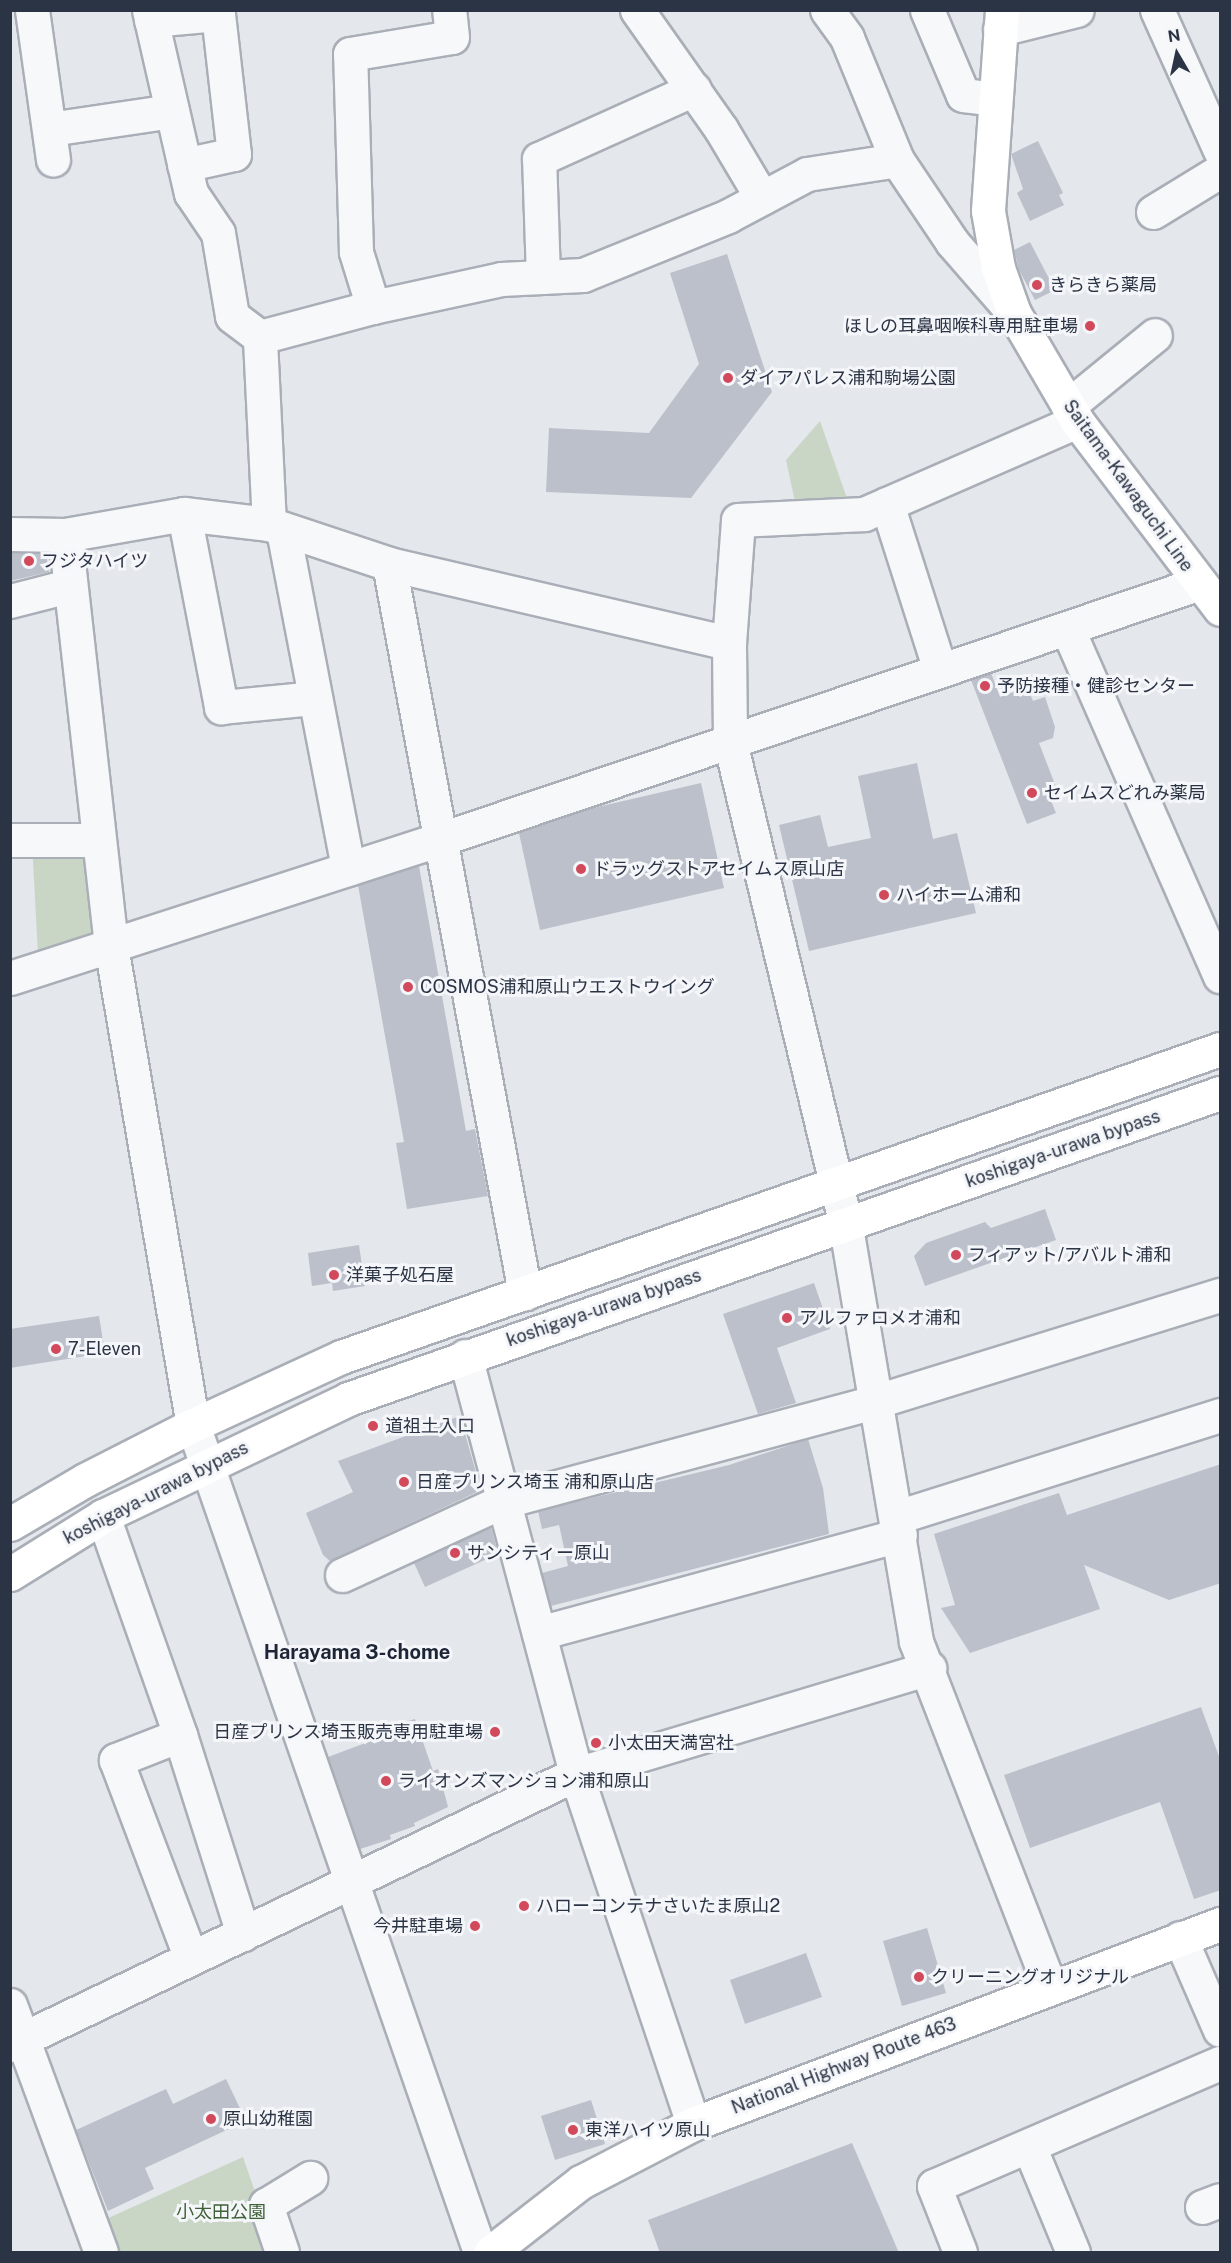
<!DOCTYPE html>
<meta charset="utf-8">
<style>
body{margin:0}
#map{position:relative;width:1231px;height:2263px;overflow:hidden;background:#e4e7ec;font-family:"Public Sans","Noto Sans JP",sans-serif}
div>[style]{position:absolute}
.green>*{inset:0;background:#c9d6c5}
.building>*{inset:0;background:#bbc0ca}
.roads{filter:drop-shadow(2px 0 #a9aeb7) drop-shadow(-2px 0 #a9aeb7) drop-shadow(0 2px #a9aeb7) drop-shadow(0 -2px #a9aeb7)}
.minor>*{height:33px;margin:-16.5px;padding:0 16.5px;transform-origin:16.5px;border-radius:16.5px;background:#f7f8fa}
.major>*{height:33px;margin:-16.5px;padding:0 16.5px;transform-origin:16.5px;border-radius:16.5px;background:#fff}
.highway>*{height:33px;margin:-16.5px;padding:0 16.5px;transform-origin:16.5px;border-radius:16.5px;background:#fff}
.dots>*{width:16px;height:16px;translate:-50% -50%;box-sizing:border-box;border:3px solid #f4f6f9;border-radius:50%}
span{translate:-50% -50%;white-space:nowrap;text-align:center;line-height:1.15;-webkit-text-stroke:6px #f4f6f9;paint-order:stroke}
.poi-label{font-size:18px;color:#2b3445}
.left{translate:0 -50%;text-align:left}
.right{translate:-100% -50%;text-align:right}
.street-label{font-size:18px;color:#2b3445}
.park-label{font-size:18px;color:#3f6138}
.neighbourhood-label{font-size:20px;color:#1d2536;font-weight:700}
.frame{position:absolute;inset:0;border:12px solid #2b3445;pointer-events:none}
.north{position:absolute;left:1147px;top:24px;width:60px;height:60px;-webkit-text-stroke:4px #f4f6f9;paint-order:stroke;rotate:351deg;font-size:16px;font-weight:700;line-height:24px;text-align:center;color:#2b3445}
.north::after{content:'';display:block;margin:auto;width:21px;height:27px;background:#2b3445;clip-path:polygon(50% 0,100% 100%,50% 72%,0 100%)}
</style>
<div id="map">
<div class="green">
<i style="clip-path:polygon(820px 421px,850px 507px,797px 511px,786px 460px)"></i>
<i style="clip-path:polygon(32px 843px,90px 845px,99px 934px,38px 955px)"></i>
<i style="clip-path:polygon(243px 2157px,276px 2252px,117px 2252px,104px 2220px)"></i>
</div>
<div class="building">
<i style="clip-path:polygon(1038px 141px,1063px 193px,1059px 195px,1064px 205px,1030px 221px,1017px 193px,1023px 189px,1011px 154px)"></i>
<i style="clip-path:polygon(1030px 242px,1055px 290px,1035px 300px,1019px 270px,1014px 250px)"></i>
<i style="clip-path:polygon(727px 254px,772px 392px,691px 498px,546px 492px,549px 428px,649px 433px,699px 364px,670px 273px)"></i>
<i style="clip-path:polygon(10px 553px,46px 553px,49px 572px,10px 581px)"></i>
<i style="clip-path:polygon(991px 673px,1000px 697px,1027px 687px,1033px 701px,1045px 697px,1055px 727px,1053px 738px,1039px 743px,1056px 787px,1047px 791px,1056px 813px,1027px 824px,971px 680px)"></i>
<i style="clip-path:polygon(917px 763px,933px 839px,957px 833px,976px 913px,809px 951px,779px 825px,820px 815px,828px 847px,871px 838px,858px 776px)"></i>
<i style="clip-path:polygon(701px 783px,724px 888px,540px 930px,519px 833px,593px 808px)"></i>
<i style="clip-path:polygon(419px 866px,466px 1131px,475px 1129px,488px 1196px,407px 1209px,396px 1143px,404px 1142px,358px 885px)"></i>
<i style="clip-path:polygon(1045px 1209px,1056px 1240px,925px 1286px,914px 1256px,926px 1243px,985px 1222px,991px 1228px)"></i>
<i style="clip-path:polygon(359px 1245px,365px 1286px,333px 1291px,332px 1283px,312px 1286px,308px 1253px)"></i>
<i style="clip-path:polygon(814px 1283px,830px 1329px,777px 1348px,796px 1403px,758px 1414px,723px 1314px)"></i>
<i style="clip-path:polygon(99px 1316px,105px 1353px,10px 1368px,10px 1329px)"></i>
<i style="clip-path:polygon(460px 1416px,481px 1490px,330px 1561px,323px 1555px,306px 1513px,353px 1492px,338px 1461px)"></i>
<i style="clip-path:polygon(808px 1439px,823px 1488px,829px 1534px,551px 1606px,542px 1573px,568px 1566px,559px 1525px,542px 1529px,538px 1511px,729px 1465px)"></i>
<i style="clip-path:polygon(1221px 1464px,1221px 1583px,1169px 1600px,1084px 1565px,1100px 1609px,970px 1653px,941px 1608px,955px 1605px,934px 1534px,1059px 1493px,1067px 1515px)"></i>
<i style="clip-path:polygon(491px 1527px,498px 1554px,425px 1587px,414px 1563px)"></i>
<i style="clip-path:polygon(1201px 1707px,1221px 1762px,1221px 1890px,1194px 1899px,1160px 1802px,1030px 1848px,1004px 1775px)"></i>
<i style="clip-path:polygon(415px 1719px,433px 1771px,438px 1769px,448px 1807px,414px 1823px,415px 1826px,390px 1835px,391px 1839px,360px 1849px,328px 1757px,379px 1738px,376px 1731px)"></i>
<i style="clip-path:polygon(927px 1928px,946px 1993px,902px 2006px,883px 1941px)"></i>
<i style="clip-path:polygon(806px 1953px,822px 1997px,745px 2024px,730px 1980px)"></i>
<i style="clip-path:polygon(226px 2079px,246px 2121px,145px 2168px,154px 2189px,108px 2211px,76px 2130px,166px 2089px,173px 2104px)"></i>
<i style="clip-path:polygon(591px 2100px,605px 2144px,555px 2160px,541px 2116px)"></i>
<i style="clip-path:polygon(852px 2143px,899px 2253px,660px 2253px,648px 2220px)"></i>
</div>
<div class="roads">
<div class="minor">
<i style="left:32px;top:10px;width:151px;rotate:82deg"></i>
<i style="left:149px;top:10px;width:188px;rotate:77.1deg"></i>
<i style="left:191px;top:193px;width:48px;rotate:56deg"></i>
<i style="left:218px;top:233px;width:84px;rotate:80.4deg"></i>
<i style="left:232px;top:316px;width:35px;rotate:37deg"></i>
<i style="left:637px;top:10px;width:146px;rotate:54.8deg"></i>
<i style="left:721px;top:129px;width:80px;rotate:59.3deg"></i>
<i style="left:827px;top:10px;width:34px;rotate:54deg"></i>
<i style="left:847px;top:38px;width:132px;rotate:67.7deg"></i>
<i style="left:897px;top:160px;width:99px;rotate:56.1deg"></i>
<i style="left:952px;top:242px;width:94px;rotate:48.9deg"></i>
<i style="left:927px;top:10px;width:92px;rotate:67deg"></i>
<i style="left:963px;top:95px;width:32px;rotate:7deg"></i>
<i style="left:1157px;top:10px;width:154px;rotate:65.8deg"></i>
<i style="left:151px;top:20px;width:67px;rotate:-5.1deg"></i>
<i style="left:218px;top:14px;width:141px;rotate:83.5deg"></i>
<i style="left:234px;top:154px;width:51px;rotate:167.6deg"></i>
<i style="left:1000px;top:29px;width:79px;rotate:-13.9deg"></i>
<i style="left:50px;top:129px;width:123px;rotate:-8.4deg"></i>
<i style="left:1153px;top:212px;width:79px;rotate:-31.5deg"></i>
<i style="left:543px;top:277px;width:118px;rotate:-91.9deg"></i>
<i style="left:539px;top:159px;width:170px;rotate:-24.3deg"></i>
<i style="left:373px;top:307px;width:58px;rotate:-107.2deg"></i>
<i style="left:356px;top:252px;width:198px;rotate:-91.7deg"></i>
<i style="left:350px;top:54px;width:103px;rotate:-9.5deg"></i>
<i style="left:452px;top:37px;width:27px;rotate:-96deg"></i>
<i style="left:1068px;top:406px;width:112px;rotate:-39.2deg"></i>
<i style="left:887px;top:504px;width:174px;rotate:72.3deg"></i>
<i style="left:184px;top:514px;width:197px;rotate:79.1deg"></i>
<i style="left:221px;top:707px;width:94px;rotate:-5.5deg"></i>
<i style="left:269px;top:524px;width:187px;rotate:-92.8deg"></i>
<i style="left:260px;top:337px;width:117px;rotate:-14.9deg"></i>
<i style="left:373px;top:307px;width:131px;rotate:-12.3deg"></i>
<i style="left:501px;top:279px;width:82px;rotate:-2.8deg"></i>
<i style="left:583px;top:275px;width:157px;rotate:-22.1deg"></i>
<i style="left:728px;top:216px;width:89px;rotate:-28deg"></i>
<i style="left:807px;top:174px;width:91px;rotate:-8.8deg"></i>
<i style="left:283px;top:530px;width:345px;rotate:79.1deg"></i>
<i style="left:10px;top:534px;width:55px;rotate:1deg"></i>
<i style="left:65px;top:535px;width:121px;rotate:-10deg"></i>
<i style="left:184px;top:514px;width:86px;rotate:6.7deg"></i>
<i style="left:269px;top:524px;width:126px;rotate:18.4deg"></i>
<i style="left:389px;top:564px;width:349px;rotate:13.1deg"></i>
<i style="left:65px;top:535px;width:414px;rotate:83.6deg"></i>
<i style="left:111px;top:946px;width:486px;rotate:80.3deg"></i>
<i style="left:193px;top:1425px;width:875px;rotate:70.86deg"></i>
<i style="left:389px;top:564px;width:742px;rotate:79.43deg"></i>
<i style="left:10px;top:601px;width:61px;rotate:-14.3deg"></i>
<i style="left:1068px;top:630px;width:378px;rotate:66.3deg"></i>
<i style="left:10px;top:840px;width:88px"></i>
<i style="left:10px;top:978px;width:450px;rotate:-17.9deg"></i>
<i style="left:438px;top:840px;width:804px;rotate:-18.64deg"></i>
<i style="left:465px;top:1356px;width:432px;rotate:75.1deg"></i>
<i style="left:576px;top:1774px;width:369px;rotate:71.5deg"></i>
<i style="left:103px;top:1516px;width:232px;rotate:70.6deg"></i>
<i style="left:180px;top:1735px;width:209px;rotate:72.4deg"></i>
<i style="left:897px;top:1517px;width:339px;rotate:-17.5deg"></i>
<i style="left:342px;top:1575px;width:175px;rotate:-24.7deg"></i>
<i style="left:501px;top:1502px;width:389px;rotate:-15deg"></i>
<i style="left:877px;top:1401px;width:359px;rotate:-17.2deg"></i>
<i style="left:539px;top:1633px;width:374px;rotate:-15.2deg"></i>
<i style="left:180px;top:1735px;width:69px;rotate:158.7deg"></i>
<i style="left:116px;top:1760px;width:212px;rotate:69.3deg"></i>
<i style="left:1180px;top:1938px;width:100px;rotate:66.5deg"></i>
<i style="left:1050px;top:1987px;width:371px;rotate:-111.2deg"></i>
<i style="left:916px;top:1641px;width:422px;rotate:-99.6deg"></i>
<i style="left:846px;top:1225px;width:499px;rotate:-103.5deg"></i>
<i style="left:730px;top:740px;width:97px;rotate:-90.6deg"></i>
<i style="left:729px;top:643px;width:123px;rotate:-85.8deg"></i>
<i style="left:738px;top:520px;width:126px;rotate:-2.7deg"></i>
<i style="left:864px;top:514px;width:232px;rotate:-23.6deg"></i>
<i style="left:10px;top:2005px;width:263px;rotate:69.8deg"></i>
<i style="left:10px;top:2045px;width:628px;rotate:-25.59deg"></i>
<i style="left:576px;top:1774px;width:369px;rotate:-16.7deg"></i>
<i style="left:1029px;top:2146px;width:115px;rotate:67.5deg"></i>
<i style="left:1202px;top:2207px;width:19px;rotate:-21deg"></i>
<i style="left:282px;top:2252px;width:50px;rotate:-108.8deg"></i>
<i style="left:266px;top:2205px;width:52px;rotate:-31.5deg"></i>
<i style="left:960px;top:2252px;width:71px;rotate:-111.5deg"></i>
<i style="left:934px;top:2186px;width:311px;rotate:-23.3deg"></i>
</div>
<div class="major">
<i style="left:1002px;top:10px;width:201px;rotate:94deg"></i>
<i style="left:988px;top:211px;width:58px;rotate:80deg"></i>
<i style="left:998px;top:268px;width:48px;rotate:70.4deg"></i>
<i style="left:1014px;top:313px;width:125px;rotate:59.7deg"></i>
<i style="left:1077px;top:421px;width:236px;rotate:52.7deg"></i>
</div>
<div class="highway">
<i style="left:10px;top:1524px;width:87px;rotate:-30.4deg"></i>
<i style="left:85px;top:1480px;width:121px;rotate:-27deg"></i>
<i style="left:193px;top:1425px;width:163px;rotate:-24.7deg"></i>
<i style="left:341px;top:1357px;width:931px;rotate:-19.31deg"></i>
<i style="left:10px;top:1574px;width:110px;rotate:-31.9deg"></i>
<i style="left:103px;top:1516px;width:272px;rotate:-25.5deg"></i>
<i style="left:348px;top:1399px;width:924px;rotate:-19.34deg"></i>
<i style="left:491px;top:2252px;width:114px;rotate:-37.9deg"></i>
<i style="left:581px;top:2182px;width:126px;rotate:-27.4deg"></i>
<i style="left:693px;top:2124px;width:564px;rotate:-20.78deg"></i>
</div>
</div>
<div class="dots">
<i style="left:1037px;top:285px;background:#d1495b"></i>
<i style="left:1090px;top:326px;background:#d1495b"></i>
<i style="left:728px;top:378px;background:#d1495b"></i>
<i style="left:29px;top:561px;background:#d1495b"></i>
<i style="left:985px;top:686px;background:#d1495b"></i>
<i style="left:1032px;top:793px;background:#d1495b"></i>
<i style="left:581px;top:869px;background:#d1495b"></i>
<i style="left:884px;top:895px;background:#d1495b"></i>
<i style="left:408px;top:987px;background:#d1495b"></i>
<i style="left:956px;top:1255px;background:#d1495b"></i>
<i style="left:334px;top:1275px;background:#d1495b"></i>
<i style="left:787px;top:1318px;background:#d1495b"></i>
<i style="left:56px;top:1349px;background:#d1495b"></i>
<i style="left:373px;top:1426px;background:#d1495b"></i>
<i style="left:404px;top:1482px;background:#d1495b"></i>
<i style="left:455px;top:1553px;background:#d1495b"></i>
<i style="left:495px;top:1732px;background:#d1495b"></i>
<i style="left:596px;top:1743px;background:#d1495b"></i>
<i style="left:386px;top:1781px;background:#d1495b"></i>
<i style="left:524px;top:1906px;background:#d1495b"></i>
<i style="left:475px;top:1926px;background:#d1495b"></i>
<i style="left:919px;top:1977px;background:#d1495b"></i>
<i style="left:211px;top:2119px;background:#d1495b"></i>
<i style="left:573px;top:2130px;background:#d1495b"></i>
</div>
<div class="poi-label">
<span class="left" style="left:1049px;top:285px">きらきら薬局</span>
<span class="right" style="left:1078px;top:326px">ほしの耳鼻咽喉科専用駐車場</span>
<span class="left" style="left:740px;top:378px">ダイアパレス浦和駒場公園</span>
<span class="left" style="left:41px;top:561px">フジタハイツ</span>
<span class="left" style="left:997px;top:686px">予防接種・健診センター</span>
<span class="left" style="left:1044px;top:793px">セイムスどれみ薬局</span>
<span class="left" style="left:593px;top:869px">ドラッグストアセイムス原山店</span>
<span class="left" style="left:896px;top:895px">ハイホーム浦和</span>
<span class="left" style="left:420px;top:987px">COSMOS浦和原山ウエストウイング</span>
<span class="left" style="left:968px;top:1255px">フィアット/アバルト浦和</span>
<span class="left" style="left:346px;top:1275px">洋菓子処石屋</span>
<span class="left" style="left:799px;top:1318px">アルファロメオ浦和</span>
<span class="left" style="left:68px;top:1349px">7-Eleven</span>
<span class="left" style="left:385px;top:1426px">道祖土入口</span>
<span class="left" style="left:416px;top:1482px">日産プリンス埼玉 浦和原山店</span>
<span class="left" style="left:467px;top:1553px">サンシティー原山</span>
<span class="right" style="left:483px;top:1732px">日産プリンス埼玉販売専用駐車場</span>
<span class="left" style="left:608px;top:1743px">小太田天満宮社</span>
<span class="left" style="left:398px;top:1781px">ライオンズマンション浦和原山</span>
<span class="left" style="left:536px;top:1906px">ハローコンテナさいたま原山2</span>
<span class="right" style="left:463px;top:1926px">今井駐車場</span>
<span class="left" style="left:931px;top:1977px">クリーニングオリジナル</span>
<span class="left" style="left:223px;top:2119px">原山幼稚園</span>
<span class="left" style="left:585px;top:2130px">東洋ハイツ原山</span>
</div>
<div class="street-label">
<span style="left:1128px;top:486px;rotate:54deg">Saitama-Kawaguchi Line</span>
<span style="left:1063px;top:1149px;rotate:-19deg">koshigaya-urawa bypass</span>
<span style="left:604px;top:1308px;rotate:-19deg">koshigaya-urawa bypass</span>
<span style="left:156px;top:1493px;rotate:-27deg">koshigaya-urawa bypass</span>
<span style="left:844px;top:2066px;rotate:-21deg">National Highway Route 463</span>
</div>
<div class="park-label">
<span style="left:221px;top:2212px">小太田公園</span>
</div>
<div class="neighbourhood-label">
<span style="left:357px;top:1652px">Harayama 3-chome</span>
</div>
<div class="frame"></div>
<div class="north">N</div>
</div>
